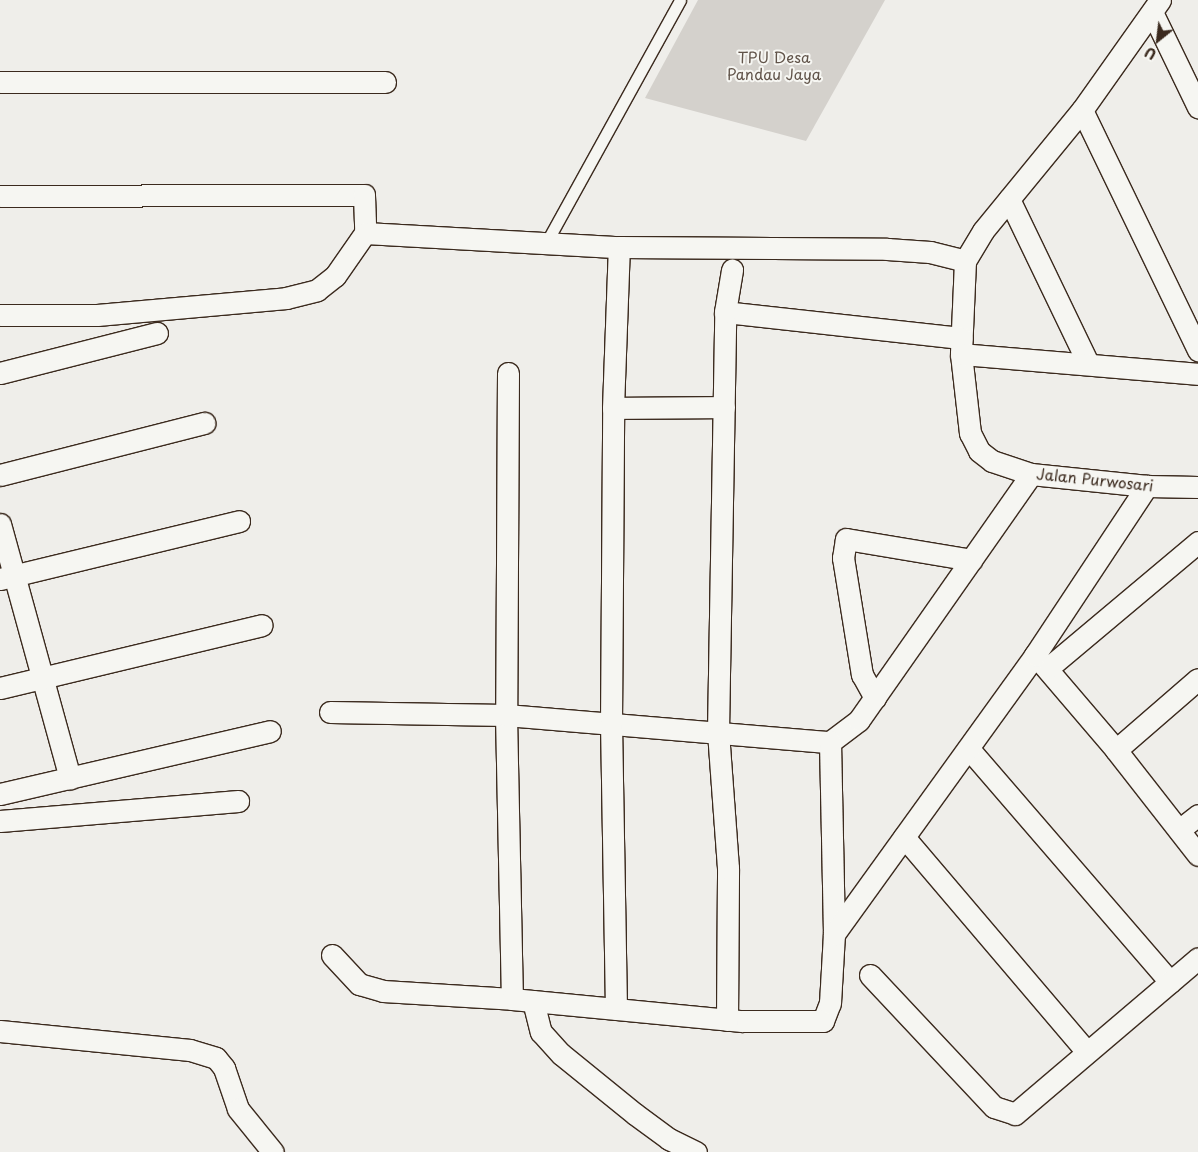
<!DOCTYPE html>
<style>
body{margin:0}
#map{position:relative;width:1198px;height:1152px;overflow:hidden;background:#efeeea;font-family:"Playpen Sans",sans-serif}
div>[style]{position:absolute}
.green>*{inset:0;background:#d4d1cc}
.roads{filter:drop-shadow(1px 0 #3b2a1e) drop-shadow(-1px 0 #3b2a1e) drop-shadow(0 1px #3b2a1e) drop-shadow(0 -1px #3b2a1e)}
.service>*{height:11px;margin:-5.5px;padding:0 5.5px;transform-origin:5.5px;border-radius:5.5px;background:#f6f6f2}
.minor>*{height:21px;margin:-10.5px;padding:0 10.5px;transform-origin:10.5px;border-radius:10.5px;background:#f6f6f2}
span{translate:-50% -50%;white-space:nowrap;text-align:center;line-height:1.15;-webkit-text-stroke:4px #f6f6f2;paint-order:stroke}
.park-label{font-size:15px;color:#61544a}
.street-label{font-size:15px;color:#3b2a1e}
.north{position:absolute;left:1133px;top:15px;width:50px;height:50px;-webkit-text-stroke:4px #f6f6f2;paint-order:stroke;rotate:209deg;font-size:14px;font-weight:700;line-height:20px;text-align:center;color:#3b2a1e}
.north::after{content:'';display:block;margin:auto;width:18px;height:22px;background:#3b2a1e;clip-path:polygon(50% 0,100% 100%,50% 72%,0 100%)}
</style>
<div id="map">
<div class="green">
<i style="clip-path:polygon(698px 0,885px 0,806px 141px,645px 98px)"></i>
</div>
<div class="roads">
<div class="service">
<i style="left:546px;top:243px;width:277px;rotate:-61.1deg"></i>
</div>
<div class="minor">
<i style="left:1160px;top:0;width:135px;rotate:125.3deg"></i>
<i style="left:1082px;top:110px;width:156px;rotate:129.3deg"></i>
<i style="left:983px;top:231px;width:35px;rotate:121deg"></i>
<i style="left:965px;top:261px;width:93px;rotate:92.5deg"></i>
<i style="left:961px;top:354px;width:80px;rotate:83.5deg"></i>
<i style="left:970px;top:433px;width:20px;rotate:63deg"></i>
<i style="left:979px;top:451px;width:16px;rotate:38deg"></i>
<i style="left:992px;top:461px;width:41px;rotate:18.4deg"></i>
<i style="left:1031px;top:474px;width:117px;rotate:5.9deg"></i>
<i style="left:1147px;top:486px;width:51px;rotate:1.1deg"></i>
<i style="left:1152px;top:12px;width:106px;rotate:64.2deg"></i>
<i style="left:0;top:82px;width:385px"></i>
<i style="left:1082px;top:110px;width:267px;rotate:64.2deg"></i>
<i style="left:0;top:196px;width:364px;rotate:-0.2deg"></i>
<i style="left:364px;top:195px;width:38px;rotate:88deg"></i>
<i style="left:1009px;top:199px;width:182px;rotate:64.3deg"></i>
<i style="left:725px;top:312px;width:238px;rotate:6.3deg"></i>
<i style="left:0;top:315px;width:97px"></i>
<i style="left:97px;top:315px;width:190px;rotate:-5.1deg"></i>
<i style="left:286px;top:298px;width:32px;rotate:-14deg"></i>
<i style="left:317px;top:290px;width:23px;rotate:-38deg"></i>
<i style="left:335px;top:276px;width:52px;rotate:-55.1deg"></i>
<i style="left:365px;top:233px;width:254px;rotate:3.2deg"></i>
<i style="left:619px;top:247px;width:268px;rotate:0.4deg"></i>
<i style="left:887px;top:249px;width:43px;rotate:4deg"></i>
<i style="left:930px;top:252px;width:36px;rotate:14deg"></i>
<i style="left:961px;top:354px;width:238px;rotate:4.8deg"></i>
<i style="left:0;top:373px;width:162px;rotate:-14.3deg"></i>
<i style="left:508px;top:373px;width:342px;rotate:90.3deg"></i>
<i style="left:506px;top:715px;width:284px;rotate:88.8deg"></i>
<i style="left:613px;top:408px;width:111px;rotate:-0.5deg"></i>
<i style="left:0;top:475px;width:211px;rotate:-14.3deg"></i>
<i style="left:0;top:524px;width:264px;rotate:74.6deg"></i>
<i style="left:0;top:579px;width:246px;rotate:-13.6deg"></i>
<i style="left:1035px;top:655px;width:125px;rotate:49.5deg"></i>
<i style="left:1116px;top:750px;width:133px;rotate:52deg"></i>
<i style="left:1048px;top:668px;width:196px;rotate:-40deg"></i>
<i style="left:0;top:688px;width:269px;rotate:-13.5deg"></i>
<i style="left:875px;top:698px;width:26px;rotate:-119deg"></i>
<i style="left:862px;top:675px;width:119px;rotate:-99.2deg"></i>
<i style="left:843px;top:558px;width:19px;rotate:-81deg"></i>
<i style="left:846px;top:539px;width:127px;rotate:9.5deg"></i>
<i style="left:330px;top:712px;width:176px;rotate:1deg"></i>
<i style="left:506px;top:715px;width:325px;rotate:4.8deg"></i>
<i style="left:830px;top:742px;width:36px;rotate:-37deg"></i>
<i style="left:859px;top:720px;width:300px;rotate:-55deg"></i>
<i style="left:830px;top:742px;width:192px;rotate:88.8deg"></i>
<i style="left:969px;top:749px;width:308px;rotate:49.2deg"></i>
<i style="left:1116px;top:750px;width:108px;rotate:-40.9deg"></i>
<i style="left:0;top:794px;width:277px;rotate:-13.1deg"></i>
<i style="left:0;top:821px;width:239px;rotate:-4.8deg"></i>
<i style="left:1179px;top:830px;width:24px;rotate:-38deg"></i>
<i style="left:904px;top:837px;width:281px;rotate:49.6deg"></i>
<i style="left:332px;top:955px;width:40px;rotate:47deg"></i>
<i style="left:359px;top:984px;width:25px;rotate:16deg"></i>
<i style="left:383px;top:991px;width:129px;rotate:3.5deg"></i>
<i style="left:512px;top:999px;width:231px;rotate:5.5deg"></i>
<i style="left:742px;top:1021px;width:81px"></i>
<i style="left:823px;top:1021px;width:19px;rotate:-69deg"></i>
<i style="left:830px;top:1003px;width:69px;rotate:-86.7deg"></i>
<i style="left:834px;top:934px;width:344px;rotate:-54.2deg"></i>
<i style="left:1035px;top:655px;width:203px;rotate:-56.5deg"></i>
<i style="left:870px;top:975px;width:181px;rotate:46.8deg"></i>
<i style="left:994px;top:1107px;width:22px;rotate:18deg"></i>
<i style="left:1015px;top:1114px;width:240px;rotate:-40.4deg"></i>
<i style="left:533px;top:1001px;width:32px;rotate:76deg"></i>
<i style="left:541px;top:1032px;width:30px;rotate:48deg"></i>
<i style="left:561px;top:1054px;width:95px;rotate:39deg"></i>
<i style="left:635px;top:1114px;width:42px;rotate:36.3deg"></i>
<i style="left:669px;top:1139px;width:30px;rotate:26deg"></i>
<i style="left:616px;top:1009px;width:285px;rotate:-91deg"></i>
<i style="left:611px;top:724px;width:316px;rotate:-89.6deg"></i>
<i style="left:613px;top:408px;width:161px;rotate:-87.9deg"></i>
<i style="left:727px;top:1020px;width:152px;rotate:-89.6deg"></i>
<i style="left:728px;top:868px;width:137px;rotate:-94.2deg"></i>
<i style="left:718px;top:731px;width:419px;rotate:-89deg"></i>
<i style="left:725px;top:312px;width:43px;rotate:-80.5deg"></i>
<i style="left:0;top:1031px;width:191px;rotate:5.7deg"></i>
<i style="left:190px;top:1050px;width:27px;rotate:17deg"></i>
<i style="left:216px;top:1058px;width:13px;rotate:51deg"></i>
<i style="left:224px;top:1068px;width:43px;rotate:71.1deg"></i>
<i style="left:238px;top:1109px;width:55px;rotate:50.9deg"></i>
</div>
</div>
<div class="park-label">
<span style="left:774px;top:65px">TPU Desa<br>Pandau Jaya</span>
</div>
<div class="street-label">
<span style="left:1095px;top:479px;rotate:6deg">Jalan Purwosari</span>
</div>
<div class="north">U</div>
</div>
